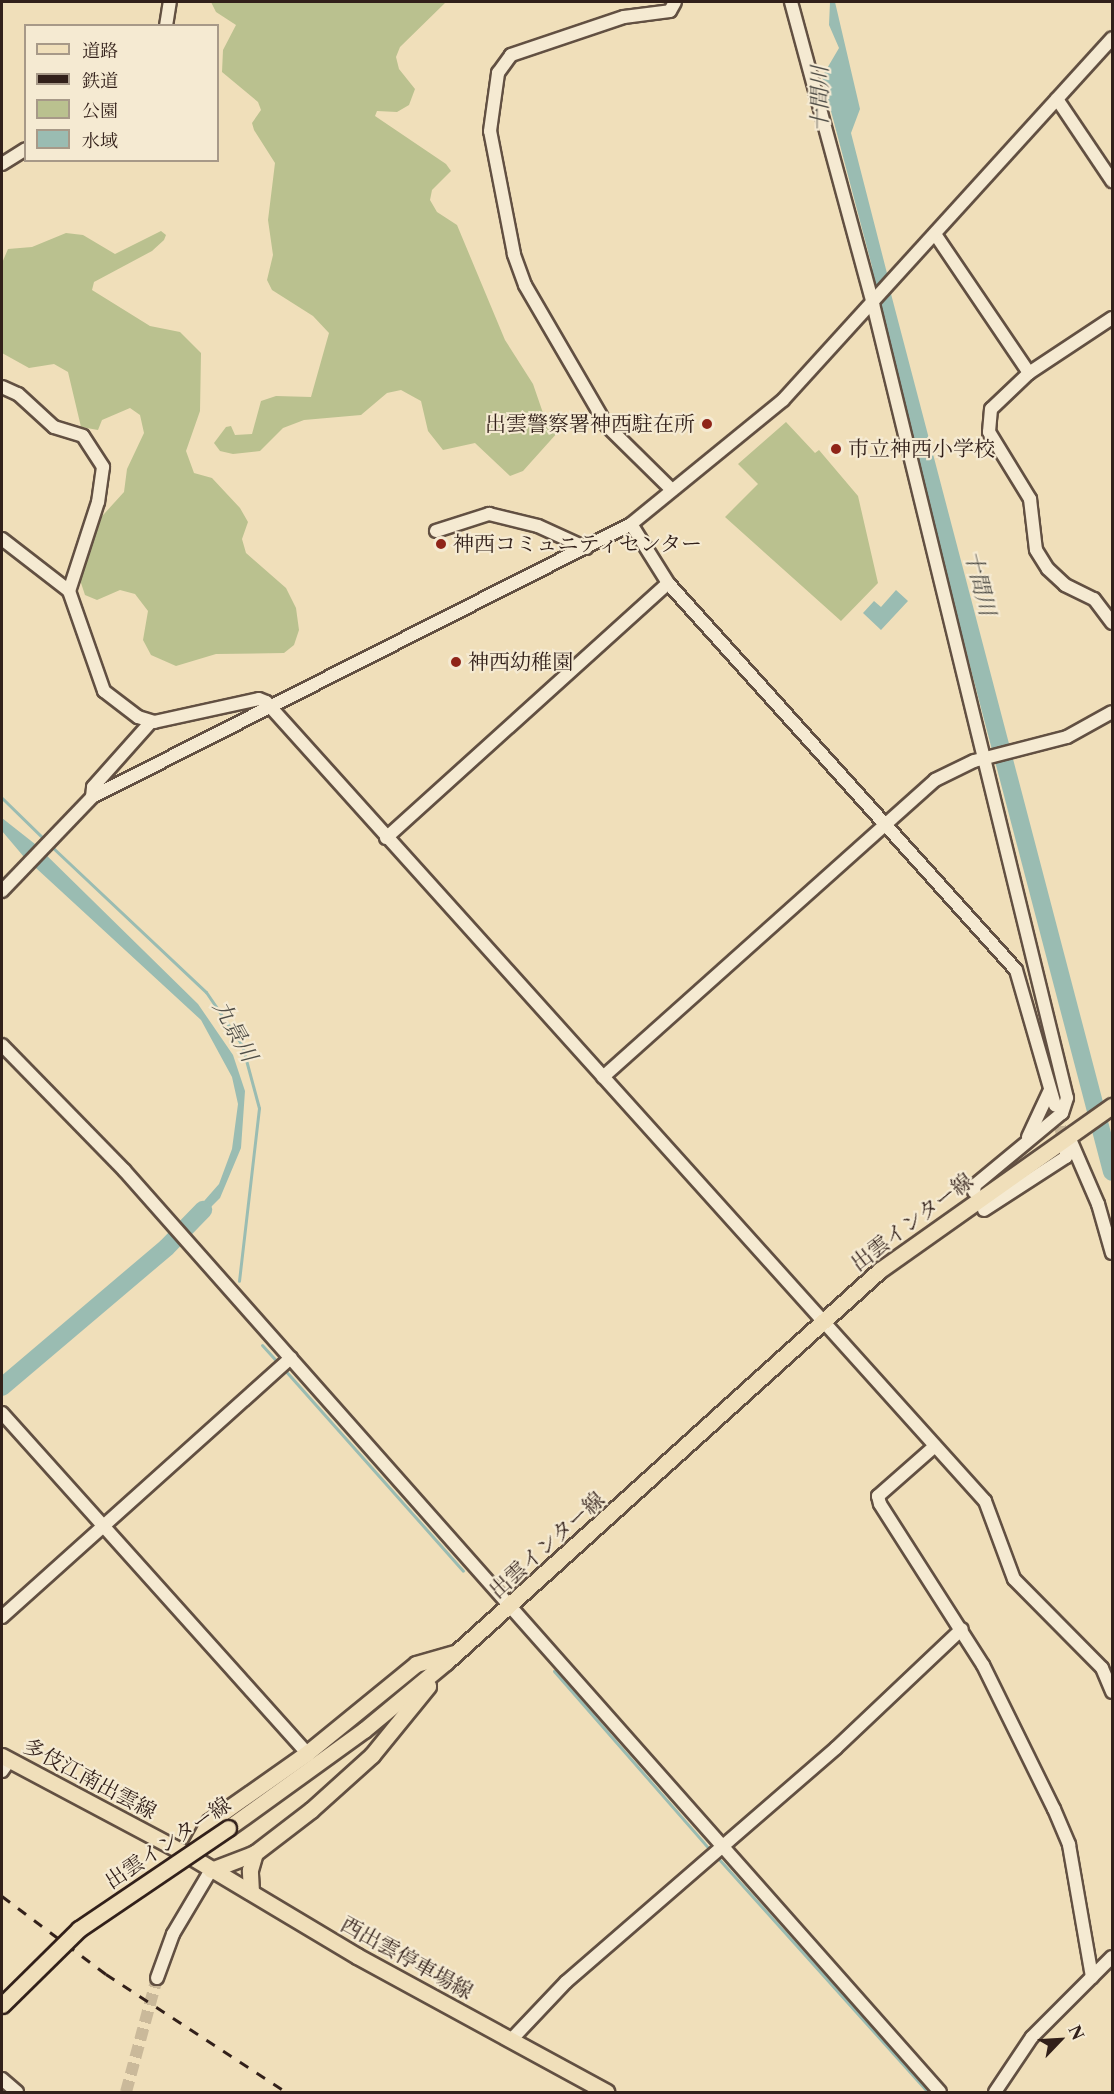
<!DOCTYPE html>
<meta charset="utf-8">
<style>
body{margin:0}
#map{position:relative;width:1114px;height:2094px;overflow:hidden;background:#f0dfba;font-family:"Libre Caslon Text","Noto Serif JP",serif}
div>[style]{position:absolute}
.green>*{inset:0;background:#bac18f}
.water>*{inset:0;background:#9abcb2}
.stream>*{height:3px;margin:-1.5px;padding:0 1.5px;transform-origin:1.5px;border-radius:1.5px;background:#9abcb2}
.river>*{height:18px;margin:-9px;padding:0 9px;transform-origin:9px;border-radius:9px;background:#9abcb2}
.minor-tunnel>*{height:12px;margin-top:-6px;transform-origin:0;background:repeating-linear-gradient(90deg,#cab99a 0 12px,transparent 0 18px)}
.roads{filter:drop-shadow(2px 0 #625042) drop-shadow(-2px 0 #625042) drop-shadow(0 2px #625042) drop-shadow(0 -2px #625042)}
.minor>*{height:12px;margin:-6px;padding:0 6px;transform-origin:6px;border-radius:6px;background:#f5ead2}
.major>*{height:15px;margin:-7.5px;padding:0 7.5px;transform-origin:7.5px;border-radius:7.5px;background:#f0dfba}
.rail>*{height:3px;margin-top:-1.5px;transform-origin:0;background:repeating-linear-gradient(90deg,#32201a 0 10px,transparent 0 20px)}
.bridges{filter:drop-shadow(2px 0 #32201a) drop-shadow(-2px 0 #32201a) drop-shadow(0 2px #32201a) drop-shadow(0 -2px #32201a)}
.major-bridge>*{height:15px;margin:-7.5px;padding:0 7.5px;transform-origin:7.5px;border-radius:7.5px;background:#f0dfba}
.dots>*{width:16px;height:16px;translate:-50% -50%;box-sizing:border-box;border:3px solid #f5ead2;border-radius:50%}
span{translate:-50% -50%;white-space:nowrap;text-align:center;line-height:1.15;-webkit-text-stroke:4.5px #f5ead2;paint-order:stroke}
.poi-label{font-size:21px;color:#32201a}
.right{translate:-100% -50%;text-align:right}
.left{translate:0 -50%;text-align:left}
.street-label{font-size:21px;color:#32201a}
.water-label{font-size:22px;color:#514f48;font-style:italic}
.frame{position:absolute;inset:0;border:3px solid #32201a;pointer-events:none}
.legend{position:absolute;left:24px;top:24px;width:195px;height:138px;box-sizing:border-box;background:#f5ead2;border:2px solid #a79988;margin:0;padding:8px 10px;list-style:none;font-size:18px;color:#32201a}
.legend li{display:flex;align-items:center;gap:12px;height:30px}
.legend b{width:30px;border:2px solid #a79988}
.north{position:absolute;left:1030px;top:2010px;width:60px;height:60px;-webkit-text-stroke:4px #f5ead2;paint-order:stroke;rotate:65deg;font-size:16px;font-weight:700;line-height:24px;text-align:center;color:#32201a}
.north::after{content:'';display:block;margin:auto;width:21px;height:27px;background:#32201a;clip-path:polygon(50% 0,100% 100%,50% 72%,0 100%)}
</style>
<div id="map">
<div class="green">
<i style="clip-path:polygon(211px 2px,446px 2px,400px 47px,396px 57px,399px 69px,415px 89px,409px 105px,397px 112px,377px 111px,375px 116px,446px 164px,451px 171px,432px 190px,430px 200px,437px 212px,457px 225px,505px 340px,533px 384px,543px 413px,554px 418px,558px 432px,523px 471px,510px 476px,475px 443px,443px 450px,428px 431px,421px 401px,401px 390px,387px 393px,361px 415px,304px 420px,283px 428px,260px 451px,233px 454px,220px 451px,214px 443px,226px 427px,231px 426px,235px 435px,252px 434px,261px 401px,276px 396px,311px 397px,329px 333px,313px 316px,272px 290px,267px 280px,273px 255px,268px 220px,275px 163px,254px 130px,252px 123px,261px 110px,258px 102px,222px 72px,223px 50px,236px 25px,216px 12px)"></i>
<i style="clip-path:polygon(161px 231px,166px 235px,164px 240px,152px 251px,94px 282px,92px 290px,150px 326px,180px 332px,201px 353px,200px 411px,186px 451px,194px 473px,212px 478px,240px 508px,248px 522px,242px 539px,246px 553px,286px 588px,296px 608px,299px 630px,294px 645px,284px 653px,216px 654px,176px 666px,151px 655px,143px 640px,148px 611px,135px 594px,120px 590px,97px 600px,85px 595px,79px 577px,94px 525px,124px 492px,127px 469px,144px 433px,140px 415px,130px 408px,102px 420px,98px 430px,81px 427px,68px 372px,54px 364px,29px 368px,2px 353px,2px 263px,8px 249px,32px 247px,66px 233px,83px 235px,115px 254px)"></i>
<i style="clip-path:polygon(786px 422px,815px 453px,819px 450px,858px 496px,878px 583px,841px 621px,725px 517px,758px 484px,738px 464px)"></i>
</div>
<div class="water">
<i style="clip-path:polygon(830px 2px,835px 2px,860px 109px,851px 133px,889px 281px,879px 293px,822px 77px,839px 48px,829px 25px)"></i>
<i style="clip-path:polygon(896px 590px,908px 601px,881px 630px,863px 613px,874px 601px,881px 607px)"></i>
<i style="clip-path:polygon(2px 818px,35px 844px,198px 1004px,233px 1055px,245px 1091px,241px 1148px,220px 1198px,188px 1230px,183px 1225px,219px 1184px,232px 1149px,238px 1104px,232px 1077px,201px 1020px,24px 857px,2px 831px)"></i>
</div>
<div class="stream">
<i style="left:2px;top:798px;width:62px;rotate:44.3deg"></i>
<i style="left:51px;top:846px;width:213px;rotate:43.3deg"></i>
<i style="left:206px;top:992px;width:64px;rotate:55.8deg"></i>
<i style="left:242px;top:1045px;width:65px;rotate:74.9deg"></i>
<i style="left:259px;top:1108px;width:174px;rotate:96.6deg"></i>
<i style="left:262px;top:1345px;width:24px;rotate:48deg"></i>
<i style="left:283px;top:1368px;width:271px;rotate:48.4deg"></i>
<i style="left:554px;top:1671px;width:242px;rotate:48.9deg"></i>
<i style="left:717px;top:1857px;width:316px;rotate:48.1deg"></i>
</div>
<div class="river">
<i style="left:877px;top:276px;width:926px;rotate:75.3deg"></i>
<i style="left:2px;top:1387px;width:216px;rotate:-40.3deg"></i>
<i style="left:167px;top:1247px;width:52px;rotate:-45.8deg"></i>
</div>
<div class="minor-tunnel">
<i style="left:1056px;top:1109px;width:40px;rotate:77deg"></i>
<i style="left:126px;top:2092px;width:118px;rotate:-74.8deg"></i>
</div>
<div class="roads">
<div class="minor">
<i style="left:791px;top:2px;width:313px;rotate:74.8deg"></i>
<i style="left:873px;top:304px;width:817px;rotate:76.27deg"></i>
<i style="left:1067px;top:1098px;width:16px;rotate:108deg"></i>
<i style="left:1062px;top:1113px;width:113px;rotate:140.4deg"></i>
<i style="left:975px;top:1185px;width:7px;rotate:98deg"></i>
<i style="left:166px;top:26px;width:24px;rotate:-81deg"></i>
<i style="left:1057px;top:99px;width:99px;rotate:56.1deg"></i>
<i style="left:2px;top:164px;width:28px;rotate:-32deg"></i>
<i style="left:935px;top:234px;width:168px;rotate:55.9deg"></i>
<i style="left:1112px;top:318px;width:100px;rotate:146.5deg"></i>
<i style="left:1029px;top:373px;width:52px;rotate:136.5deg"></i>
<i style="left:991px;top:409px;width:23px;rotate:95deg"></i>
<i style="left:989px;top:432px;width:79px;rotate:58.5deg"></i>
<i style="left:1030px;top:499px;width:51px;rotate:83.3deg"></i>
<i style="left:1036px;top:550px;width:22px;rotate:58deg"></i>
<i style="left:1048px;top:569px;width:23px;rotate:43deg"></i>
<i style="left:1065px;top:585px;width:32px;rotate:26deg"></i>
<i style="left:1094px;top:599px;width:30px;rotate:53deg"></i>
<i style="left:2px;top:387px;width:17px;rotate:24deg"></i>
<i style="left:18px;top:394px;width:49px;rotate:42.5deg"></i>
<i style="left:54px;top:427px;width:30px;rotate:17deg"></i>
<i style="left:83px;top:436px;width:37px;rotate:57deg"></i>
<i style="left:103px;top:467px;width:35px;rotate:98deg"></i>
<i style="left:98px;top:502px;width:94px;rotate:108deg"></i>
<i style="left:672px;top:490px;width:91px;rotate:-135.4deg"></i>
<i style="left:607px;top:426px;width:163px;rotate:-120.2deg"></i>
<i style="left:525px;top:285px;width:33px;rotate:-110deg"></i>
<i style="left:514px;top:254px;width:125px;rotate:-101deg"></i>
<i style="left:490px;top:131px;width:59px;rotate:-82.1deg"></i>
<i style="left:498px;top:73px;width:22px;rotate:-54deg"></i>
<i style="left:511px;top:55px;width:119px;rotate:-18.6deg"></i>
<i style="left:624px;top:17px;width:46px;rotate:-7.4deg"></i>
<i style="left:670px;top:11px;width:10px;rotate:-61deg"></i>
<i style="left:631px;top:524px;width:70px;rotate:57.9deg"></i>
<i style="left:668px;top:583px;width:520px;rotate:48.04deg"></i>
<i style="left:1016px;top:970px;width:141px;rotate:73.9deg"></i>
<i style="left:436px;top:531px;width:56px;rotate:-17.8deg"></i>
<i style="left:489px;top:514px;width:50px;rotate:13.8deg"></i>
<i style="left:538px;top:526px;width:53px;rotate:24.6deg"></i>
<i style="left:2px;top:539px;width:85px;rotate:37.8deg"></i>
<i style="left:69px;top:591px;width:106px;rotate:70.7deg"></i>
<i style="left:104px;top:691px;width:43px;rotate:37.4deg"></i>
<i style="left:138px;top:717px;width:17px;rotate:17deg"></i>
<i style="left:154px;top:722px;width:107px;rotate:-12.4deg"></i>
<i style="left:259px;top:699px;width:8px;rotate:23deg"></i>
<i style="left:266px;top:702px;width:1075px;rotate:48.02deg"></i>
<i style="left:985px;top:1501px;width:83px;rotate:69.6deg"></i>
<i style="left:1014px;top:1579px;width:125px;rotate:45.3deg"></i>
<i style="left:1102px;top:1668px;width:26px;rotate:67deg"></i>
<i style="left:92px;top:797px;width:10px;rotate:-84deg"></i>
<i style="left:93px;top:787px;width:87px;rotate:-48.3deg"></i>
<i style="left:386px;top:838px;width:380px;rotate:-42.1deg"></i>
<i style="left:2px;top:891px;width:130px;rotate:-46.2deg"></i>
<i style="left:92px;top:797px;width:604px;rotate:-26.86deg"></i>
<i style="left:631px;top:524px;width:196px;rotate:-39.2deg"></i>
<i style="left:783px;top:400px;width:489px;rotate:-47.7deg"></i>
<i style="left:2px;top:1045px;width:175px;rotate:45.7deg"></i>
<i style="left:124px;top:1170px;width:1231px;rotate:48.49deg"></i>
<i style="left:603px;top:1077px;width:445px;rotate:-41.8deg"></i>
<i style="left:935px;top:780px;width:43px;rotate:-26deg"></i>
<i style="left:974px;top:761px;width:96px;rotate:-14.5deg"></i>
<i style="left:1067px;top:737px;width:51px;rotate:-29.1deg"></i>
<i style="left:1028px;top:1137px;width:52px;rotate:-64.9deg"></i>
<i style="left:1069px;top:1137px;width:73px;rotate:66.6deg"></i>
<i style="left:1098px;top:1204px;width:51px;rotate:74.1deg"></i>
<i style="left:984px;top:1210px;width:98px;rotate:-32.9deg"></i>
<i style="left:1066px;top:1157px;width:7px;rotate:-90deg"></i>
<i style="left:2px;top:1413px;width:457px;rotate:48.1deg"></i>
<i style="left:935px;top:1446px;width:76px;rotate:138.7deg"></i>
<i style="left:878px;top:1496px;width:8px;rotate:76deg"></i>
<i style="left:880px;top:1504px;width:191px;rotate:57.4deg"></i>
<i style="left:983px;top:1665px;width:161px;rotate:63.8deg"></i>
<i style="left:1054px;top:1809px;width:39px;rotate:67deg"></i>
<i style="left:1069px;top:1845px;width:134px;rotate:80.1deg"></i>
<i style="left:2px;top:1617px;width:388px;rotate:-41.9deg"></i>
<i style="left:2px;top:1771px;width:12px;rotate:-55deg"></i>
<i style="left:157px;top:1978px;width:47px;rotate:-70deg"></i>
<i style="left:173px;top:1934px;width:74px;rotate:-59.3deg"></i>
<i style="left:511px;top:2040px;width:80px;rotate:-46.5deg"></i>
<i style="left:566px;top:1982px;width:357px;rotate:-40.9deg"></i>
<i style="left:836px;top:1748px;width:173px;rotate:-43.4deg"></i>
<i style="left:2px;top:2079px;width:20px;rotate:41deg"></i>
<i style="left:995px;top:2092px;width:66px;rotate:-56.1deg"></i>
<i style="left:1032px;top:2037px;width:113px;rotate:-45deg"></i>
</div>
<div class="major">
<i style="left:2px;top:1756px;width:213px;rotate:28deg"></i>
<i style="left:190px;top:1856px;width:195px;rotate:30.9deg"></i>
<i style="left:357px;top:1956px;width:284px;rotate:28.6deg"></i>
<i style="left:228px;top:1828px;width:168px;rotate:-35.8deg"></i>
<i style="left:364px;top:1730px;width:107px;rotate:-39.7deg"></i>
<i style="left:446px;top:1662px;width:585px;rotate:-42.09deg"></i>
<i style="left:880px;top:1270px;width:284px;rotate:-35.3deg"></i>
<i style="left:190px;top:1856px;width:39px;rotate:-61deg"></i>
<i style="left:209px;top:1822px;width:120px;rotate:-35.1deg"></i>
<i style="left:307px;top:1753px;width:141px;rotate:-39.2deg"></i>
<i style="left:416px;top:1664px;width:40px;rotate:-16deg"></i>
<i style="left:211px;top:1870px;width:47px;rotate:-21.1deg"></i>
<i style="left:255px;top:1853px;width:71px;rotate:-37.5deg"></i>
<i style="left:311px;top:1810px;width:82px;rotate:-42deg"></i>
<i style="left:372px;top:1755px;width:89px;rotate:-50.9deg"></i>
<i style="left:251px;top:1892px;width:22px;rotate:-93deg"></i>
<i style="left:250px;top:1870px;width:18px;rotate:-74deg"></i>
</div>
</div>
<div class="rail">
<i style="left:2px;top:1896px;width:130px;rotate:36.9deg"></i>
<i style="left:106px;top:1974px;width:215px;rotate:33.2deg"></i>
</div>
<div class="bridges">
<div class="major-bridge">
<i style="left:2px;top:2005px;width:108px;rotate:-44.6deg"></i>
<i style="left:79px;top:1929px;width:180px;rotate:-34.1deg"></i>
</div>
</div>
<div class="dots">
<i style="left:707px;top:424px;background:#8f2418"></i>
<i style="left:836px;top:449px;background:#8f2418"></i>
<i style="left:441px;top:544px;background:#8f2418"></i>
<i style="left:456px;top:662px;background:#8f2418"></i>
</div>
<div class="poi-label">
<span class="right" style="left:695px;top:424px">出雲警察署神西駐在所</span>
<span class="left" style="left:848px;top:449px">市立神西小学校</span>
<span class="left" style="left:453px;top:544px">神西コミュニティセンター</span>
<span class="left" style="left:468px;top:662px">神西幼稚園</span>
</div>
<div class="street-label">
<span style="left:912px;top:1222px;rotate:-37deg">出雲インター線</span>
<span style="left:547px;top:1545px;rotate:-42deg">出雲インター線</span>
<span style="left:90px;top:1779px;rotate:28deg">多伎江南出雲線</span>
<span style="left:168px;top:1843px;rotate:-34deg">出雲インター線</span>
<span style="left:407px;top:1958px;rotate:29deg">西出雲停車場線</span>
</div>
<div class="water-label">
<span style="left:820px;top:99px;rotate:-90deg">十間川</span>
<span style="left:980px;top:583px;rotate:76deg">十間川</span>
<span style="left:235px;top:1031px;rotate:61deg">九景川</span>
</div>
<div class="frame"></div>
<ul class="legend">
<li><b style="height:8px;background:#f0dfba"></b>道路</li>
<li><b style="height:8px;background:#32201a"></b>鉄道</li>
<li><b style="height:16px;background:#bac18f"></b>公園</li>
<li><b style="height:16px;background:#9abcb2"></b>水域</li>
</ul>
<div class="north">N</div>
</div>
